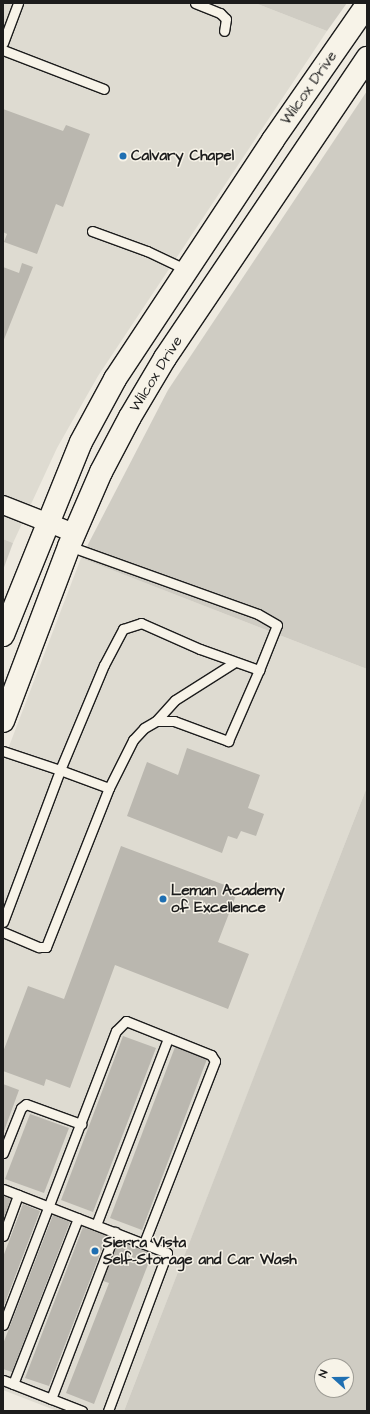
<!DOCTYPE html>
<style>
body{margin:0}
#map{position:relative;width:370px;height:1414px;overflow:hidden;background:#eeeae0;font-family:"Architects Daughter",sans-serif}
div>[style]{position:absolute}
.built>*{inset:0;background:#dedbd1}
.green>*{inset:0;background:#cfccc3}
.building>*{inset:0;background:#bab7af}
.roads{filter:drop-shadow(1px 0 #1c1c1c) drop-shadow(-1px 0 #1c1c1c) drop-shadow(0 1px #1c1c1c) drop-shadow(0 -1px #1c1c1c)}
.service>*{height:9px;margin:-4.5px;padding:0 4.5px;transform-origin:4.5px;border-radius:4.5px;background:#f7f3e8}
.minor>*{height:18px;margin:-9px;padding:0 9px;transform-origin:9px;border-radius:9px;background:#f7f3e8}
.tertiary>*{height:22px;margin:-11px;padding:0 11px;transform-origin:11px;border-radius:11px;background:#f7f3e8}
.dots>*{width:11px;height:11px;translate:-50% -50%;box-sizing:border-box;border:2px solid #f7f3e8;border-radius:50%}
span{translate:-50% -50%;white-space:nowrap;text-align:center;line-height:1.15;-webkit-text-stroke:3px #f7f3e8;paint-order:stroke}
.street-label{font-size:15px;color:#1c1c1c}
.poi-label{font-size:15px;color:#1c1c1c;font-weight:700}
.left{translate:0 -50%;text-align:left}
.frame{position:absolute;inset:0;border:4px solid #1c1c1c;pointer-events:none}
.north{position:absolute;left:314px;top:1358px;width:40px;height:40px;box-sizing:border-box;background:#f7f3e8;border:1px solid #9f9d96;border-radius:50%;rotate:291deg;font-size:11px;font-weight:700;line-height:16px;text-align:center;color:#1c1c1c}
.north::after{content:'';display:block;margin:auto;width:14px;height:18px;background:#1f6fb2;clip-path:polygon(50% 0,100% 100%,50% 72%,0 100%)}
</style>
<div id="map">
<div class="built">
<i style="clip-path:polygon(3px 3px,255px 3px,327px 31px,98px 376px,57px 448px,13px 543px,3px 539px)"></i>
<i style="clip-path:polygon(81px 558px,367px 669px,367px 787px,124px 1411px,57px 1411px,3px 1390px,3px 762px)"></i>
</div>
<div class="green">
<i style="clip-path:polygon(255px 3px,347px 3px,327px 31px)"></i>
<i style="clip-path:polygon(367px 91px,367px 669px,81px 558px,168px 390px)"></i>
<i style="clip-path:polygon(3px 539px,13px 543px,3px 570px)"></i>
<i style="clip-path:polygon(evenodd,367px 787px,367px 1411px,124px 1411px,258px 1066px,367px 787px,322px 1366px,346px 1366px,346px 1390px,322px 1390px,322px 1366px)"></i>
</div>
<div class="building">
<i style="clip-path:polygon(3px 109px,63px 131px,66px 125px,90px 134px,63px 207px,56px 204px,37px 254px,4px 242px,7px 234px,3px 232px)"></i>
<i style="clip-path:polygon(22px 263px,33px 267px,3px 342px,3px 267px,19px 273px)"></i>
<i style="clip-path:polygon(187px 748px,260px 775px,248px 808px,264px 814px,256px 836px,241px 831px,237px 839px,228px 836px,222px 853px,127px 816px,147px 762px,178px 775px)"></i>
<i style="clip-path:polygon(121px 846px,238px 890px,218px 942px,249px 954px,228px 1009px,115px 965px,70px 1088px,46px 1079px,44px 1086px,3px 1071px,3px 1052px,28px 986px,64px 999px)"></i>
<i style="clip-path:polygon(123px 1036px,156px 1048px,93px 1212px,61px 1200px)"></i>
<i style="clip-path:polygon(175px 1047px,207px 1059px,142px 1230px,110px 1218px)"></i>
<i style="clip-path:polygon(3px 1084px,19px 1090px,3px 1134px)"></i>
<i style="clip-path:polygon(30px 1114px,69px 1128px,44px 1193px,5px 1179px)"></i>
<i style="clip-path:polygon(3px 1196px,11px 1199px,3px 1220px)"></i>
<i style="clip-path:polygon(23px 1204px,40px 1211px,3px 1308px,3px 1257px)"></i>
<i style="clip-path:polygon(53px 1215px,70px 1222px,12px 1372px,3px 1369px,3px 1344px)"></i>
<i style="clip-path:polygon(83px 1227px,107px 1236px,49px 1386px,25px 1378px)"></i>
<i style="clip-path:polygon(119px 1240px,152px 1254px,94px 1404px,66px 1393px,109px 1283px,103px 1281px)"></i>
</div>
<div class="roads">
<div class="service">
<i style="left:195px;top:3px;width:27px;rotate:22deg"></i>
<i style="left:220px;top:13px;width:8px;rotate:45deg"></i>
<i style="left:226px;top:19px;width:12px;rotate:99deg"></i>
<i style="left:3px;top:43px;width:43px;rotate:-69.4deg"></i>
<i style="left:3px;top:50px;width:108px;rotate:21.1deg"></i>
<i style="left:92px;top:231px;width:59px;rotate:20deg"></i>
<i style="left:147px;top:251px;width:44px;rotate:25.4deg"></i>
<i style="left:156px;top:721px;width:28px;rotate:-48deg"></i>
<i style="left:175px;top:700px;width:71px;rotate:-32.3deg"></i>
<i style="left:3px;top:751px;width:60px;rotate:18.4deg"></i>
<i style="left:60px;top:770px;width:114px;rotate:-67.3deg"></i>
<i style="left:104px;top:665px;width:41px;rotate:-62.2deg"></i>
<i style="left:123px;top:629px;width:19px;rotate:-18deg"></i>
<i style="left:141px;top:623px;width:64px;rotate:23.8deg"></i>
<i style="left:200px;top:649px;width:63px;rotate:19.6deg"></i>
<i style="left:259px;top:670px;width:48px;rotate:-68.2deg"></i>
<i style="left:277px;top:625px;width:22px;rotate:-150deg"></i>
<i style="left:258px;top:614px;width:201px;rotate:-160.2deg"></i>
<i style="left:3px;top:922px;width:162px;rotate:-69.4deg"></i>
<i style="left:60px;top:770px;width:52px;rotate:20.2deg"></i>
<i style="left:109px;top:788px;width:54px;rotate:-63.4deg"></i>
<i style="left:133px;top:740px;width:16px;rotate:-47deg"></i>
<i style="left:144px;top:728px;width:14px;rotate:-30deg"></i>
<i style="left:156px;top:721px;width:18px"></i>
<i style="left:174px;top:721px;width:58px;rotate:20.3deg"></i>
<i style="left:228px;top:741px;width:77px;rotate:-66.4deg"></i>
<i style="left:3px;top:932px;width:39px;rotate:23deg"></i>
<i style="left:39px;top:947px;width:7px"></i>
<i style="left:46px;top:947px;width:171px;rotate:-68.4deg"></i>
<i style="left:3px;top:1153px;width:48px;rotate:-68.2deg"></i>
<i style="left:21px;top:1108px;width:6px;rotate:-39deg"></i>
<i style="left:26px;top:1104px;width:59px;rotate:20deg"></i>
<i style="left:3px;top:1189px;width:176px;rotate:21.3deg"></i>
<i style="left:167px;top:1253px;width:169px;rotate:110.5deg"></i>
<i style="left:96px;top:1225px;width:200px;rotate:-68.9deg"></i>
<i style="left:3px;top:1236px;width:44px;rotate:-69.9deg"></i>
<i style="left:3px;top:1325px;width:315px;rotate:-69deg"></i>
<i style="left:116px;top:1031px;width:14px;rotate:-45deg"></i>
<i style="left:126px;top:1021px;width:92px;rotate:21.8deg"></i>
<i style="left:211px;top:1055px;width:7px;rotate:56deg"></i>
<i style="left:215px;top:1061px;width:195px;rotate:111.3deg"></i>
<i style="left:3px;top:1380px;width:85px;rotate:21.4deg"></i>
<i style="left:13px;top:1384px;width:178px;rotate:-68.6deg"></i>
<i style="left:51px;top:1399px;width:179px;rotate:-69deg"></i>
</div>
<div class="minor">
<i style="left:3px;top:505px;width:76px;rotate:21.5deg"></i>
</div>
<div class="tertiary">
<i style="left:3px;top:635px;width:208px;rotate:-68deg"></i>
<i style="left:81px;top:442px;width:72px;rotate:-61.6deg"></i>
<i style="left:115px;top:379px;width:287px;rotate:-56.5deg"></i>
<i style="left:273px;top:140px;width:165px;rotate:-55.2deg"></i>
<i style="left:3px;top:721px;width:187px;rotate:-69.3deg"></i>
<i style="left:69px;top:546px;width:81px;rotate:-66.6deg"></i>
<i style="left:101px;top:472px;width:62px;rotate:-62.2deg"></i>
<i style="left:130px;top:417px;width:69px;rotate:-59.3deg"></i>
<i style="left:165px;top:358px;width:362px;rotate:-56deg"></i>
</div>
</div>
<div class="dots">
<i style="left:123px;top:156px;background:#1f6fb2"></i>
<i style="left:163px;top:899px;background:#1f6fb2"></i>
<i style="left:95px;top:1251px;background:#1f6fb2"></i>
</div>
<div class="street-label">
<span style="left:309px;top:88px;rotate:-55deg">Wilcox Drive</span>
<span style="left:156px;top:374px;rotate:-58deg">Wilcox Drive</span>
</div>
<div class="poi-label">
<span class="left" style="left:131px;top:156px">Calvary Chapel</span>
<span class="left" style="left:171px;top:899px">Leman Academy<br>of Excellence</span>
<span class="left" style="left:103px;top:1251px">Sierra Vista<br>Self-Storage and Car Wash</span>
</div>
<div class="frame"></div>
<div class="north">N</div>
</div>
